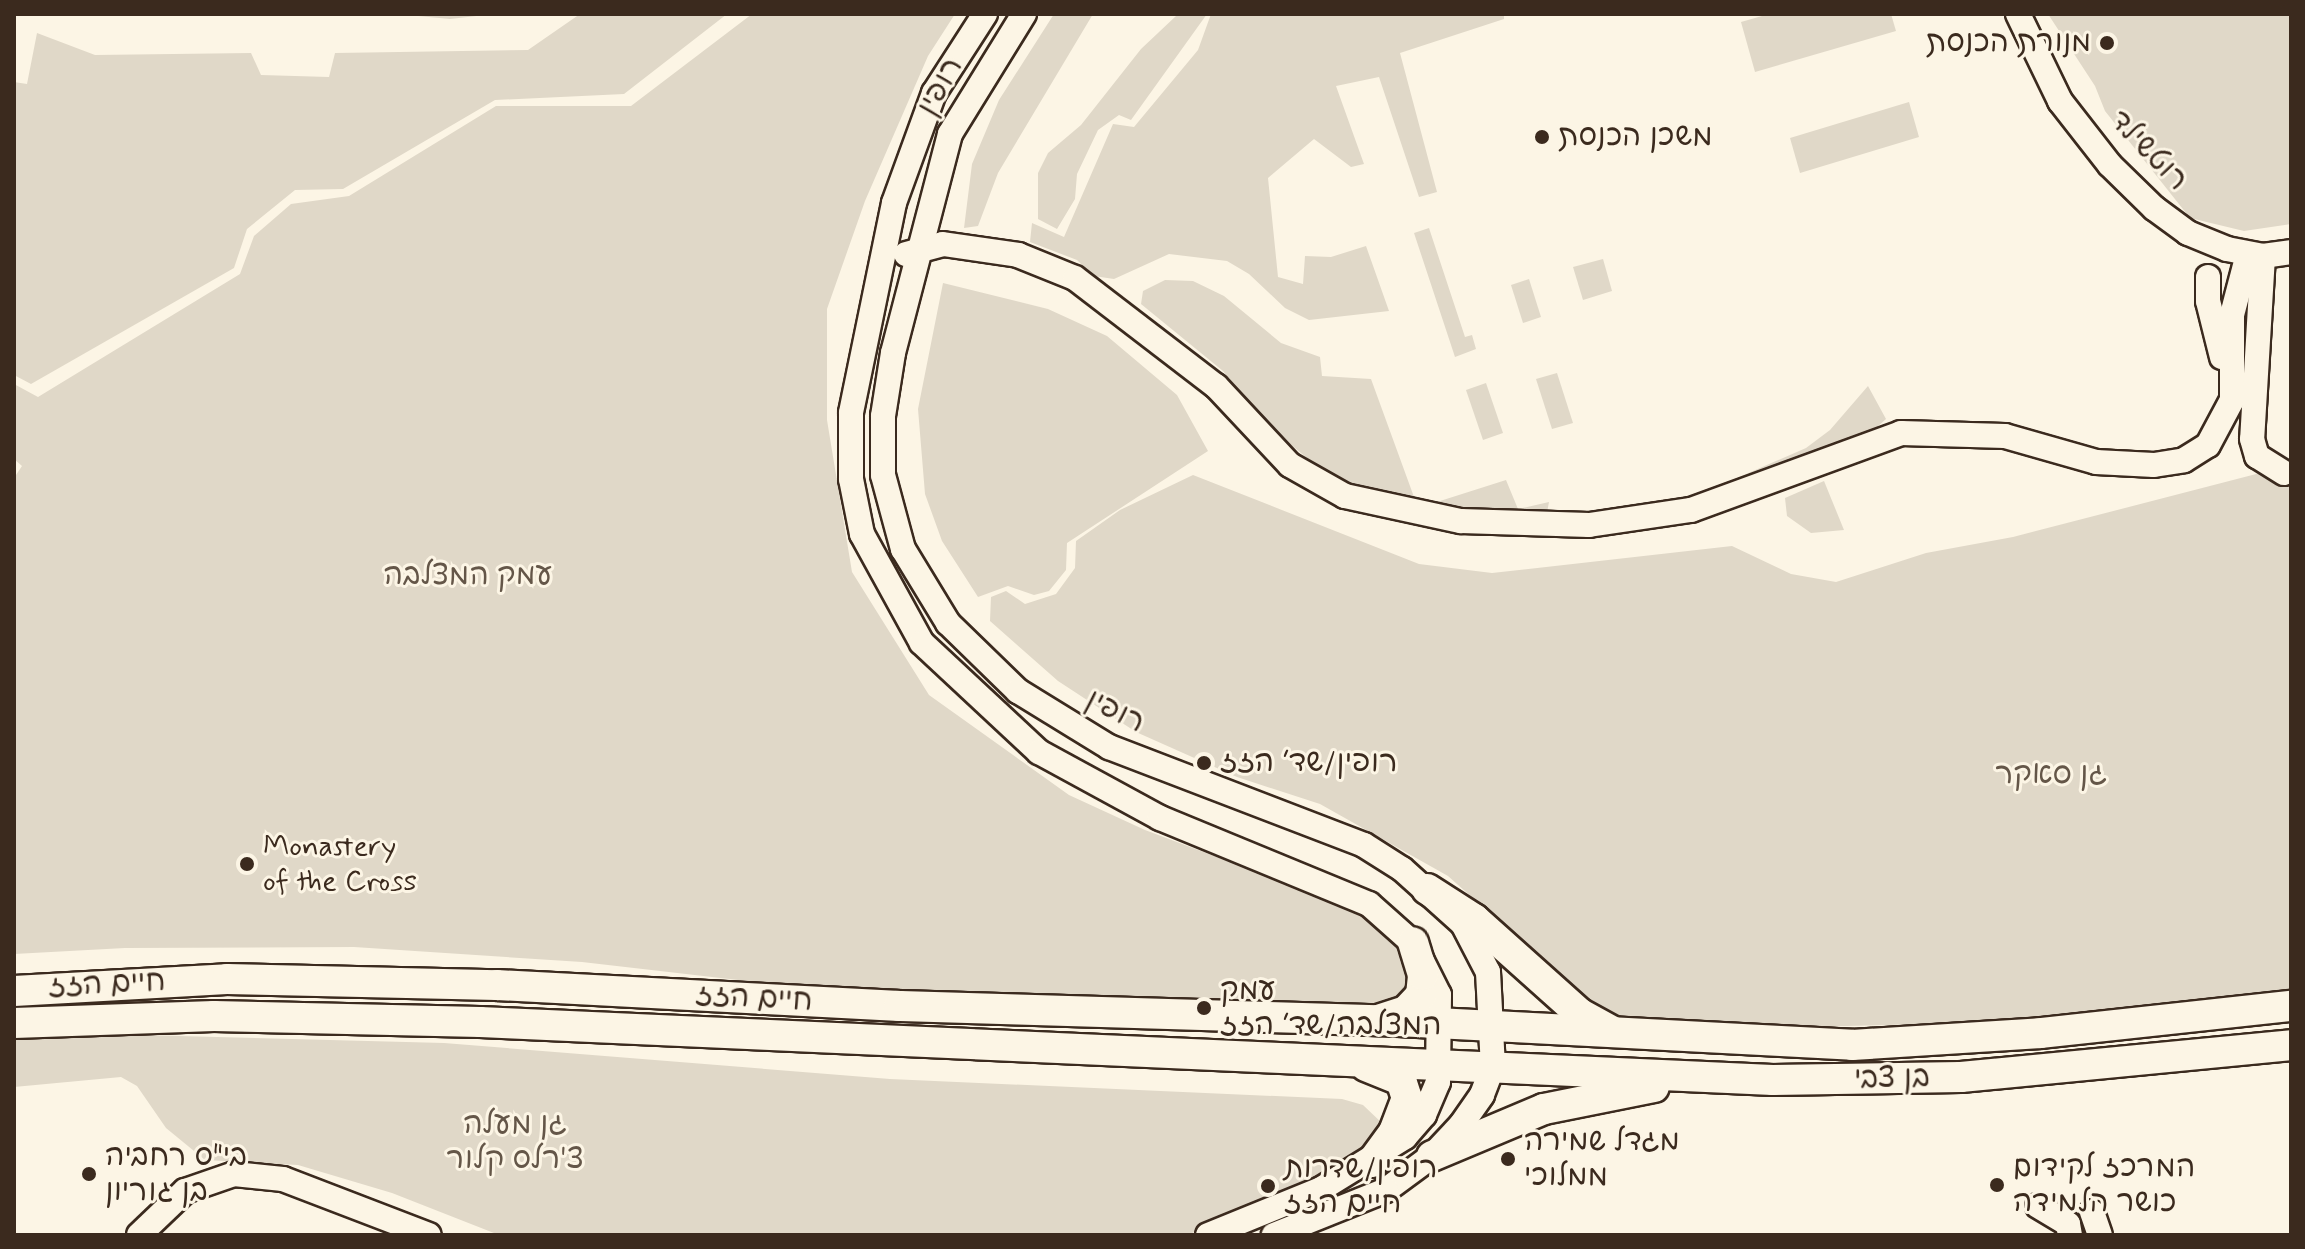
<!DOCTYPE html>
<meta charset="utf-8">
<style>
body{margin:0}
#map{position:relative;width:2305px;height:1249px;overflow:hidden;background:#fcf5e5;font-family:Mynerve,"Playpen Sans Hebrew",sans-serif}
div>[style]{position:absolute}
.green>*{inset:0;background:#e0d8c8}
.roads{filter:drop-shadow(2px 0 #3b2a1e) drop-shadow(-2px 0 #3b2a1e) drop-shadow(0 2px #3b2a1e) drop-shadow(0 -2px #3b2a1e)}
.minor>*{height:24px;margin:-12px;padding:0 12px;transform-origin:12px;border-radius:12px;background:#fcf5e5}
.major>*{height:30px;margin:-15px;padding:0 15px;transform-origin:15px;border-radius:15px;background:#fcf5e5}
.dots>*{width:22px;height:22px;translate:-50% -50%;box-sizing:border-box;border:4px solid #fcf5e5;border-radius:50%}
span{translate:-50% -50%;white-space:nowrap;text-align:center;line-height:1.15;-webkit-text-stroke:6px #fcf5e5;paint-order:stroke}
.poi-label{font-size:30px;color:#3b2a1e}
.right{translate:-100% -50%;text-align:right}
.left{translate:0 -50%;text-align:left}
.street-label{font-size:30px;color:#3b2a1e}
.park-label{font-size:30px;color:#645648}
.frame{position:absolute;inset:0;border:16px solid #3b2a1e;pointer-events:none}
</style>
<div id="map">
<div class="green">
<i style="clip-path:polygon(397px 14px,494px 14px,450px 19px)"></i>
<i style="clip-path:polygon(580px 14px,727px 14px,624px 94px,495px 100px,343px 189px,295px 190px,247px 229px,234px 268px,31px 384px,14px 375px,14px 82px,27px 84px,37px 33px,95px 55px,251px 53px,261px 75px,329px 77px,335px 53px,528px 50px)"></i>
<i style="clip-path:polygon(752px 14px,955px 14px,928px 56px,865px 201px,827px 309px,827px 420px,852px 572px,929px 695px,1069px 795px,1145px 830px,1366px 913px,1407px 951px,1409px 987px,1402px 995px,1370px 1007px,979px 1008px,582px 962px,354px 947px,125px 948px,14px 954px,14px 478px,22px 466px,14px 459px,14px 384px,38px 397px,240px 274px,254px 236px,291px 204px,349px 196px,496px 106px,631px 106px)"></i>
<i style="clip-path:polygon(1054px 14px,1093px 14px,998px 173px,978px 226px,964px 228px,972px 164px,999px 100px)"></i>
<i style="clip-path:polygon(1207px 14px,1131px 120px,1119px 115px,1098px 130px,1077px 174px,1075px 199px,1057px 229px,1038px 219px,1038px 173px,1048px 153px,1081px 125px,1141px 49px,1176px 16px)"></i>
<i style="clip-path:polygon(1211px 14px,1504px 14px,1504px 19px,1400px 53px,1437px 192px,1419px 197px,1379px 77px,1336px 86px,1364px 164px,1351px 167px,1314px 139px,1268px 178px,1278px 277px,1303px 284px,1305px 256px,1331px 257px,1366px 246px,1389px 311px,1309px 320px,1285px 308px,1249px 274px,1227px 261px,1169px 254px,1114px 279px,1094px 276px,1077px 260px,1030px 242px,1032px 223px,1064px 237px,1113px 124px,1134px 127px,1198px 50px)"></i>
<i style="clip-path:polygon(1769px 14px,1891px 14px,1896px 31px,1755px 72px,1741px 22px)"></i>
<i style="clip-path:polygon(2048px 14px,2291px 14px,2291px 224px,2244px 231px,2190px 218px,2105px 111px,2095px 86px)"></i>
<i style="clip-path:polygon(1909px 102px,1919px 137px,1800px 173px,1790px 138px)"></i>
<i style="clip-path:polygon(1429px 228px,1465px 337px,1472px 335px,1476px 349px,1455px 357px,1414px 233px)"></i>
<i style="clip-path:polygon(1603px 259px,1612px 291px,1583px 300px,1573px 267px)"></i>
<i style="clip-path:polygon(1529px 279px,1541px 317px,1523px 323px,1511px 285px)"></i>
<i style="clip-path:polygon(1165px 280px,1193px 281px,1224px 296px,1281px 343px,1320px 357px,1322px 376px,1371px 379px,1418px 508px,1506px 480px,1518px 509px,1549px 502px,1546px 518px,1392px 508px,1328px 475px,1269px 427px,1223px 371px,1141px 304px,1143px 291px)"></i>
<i style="clip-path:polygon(943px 283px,1048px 309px,1107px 336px,1177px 395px,1208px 451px,1067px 543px,1066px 570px,1049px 591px,1034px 595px,1008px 586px,978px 597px,942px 541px,925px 494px,918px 409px)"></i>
<i style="clip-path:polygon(1557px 373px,1573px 423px,1552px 429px,1536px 379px)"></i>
<i style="clip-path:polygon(1486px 383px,1503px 433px,1483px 440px,1466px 390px)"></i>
<i style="clip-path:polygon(1868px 386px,1886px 419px,1869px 434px,1751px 486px,1737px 478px,1806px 448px,1830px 430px)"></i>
<i style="clip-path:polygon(2291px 465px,2291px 989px,2004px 1022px,1690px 1030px,1625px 1024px,1568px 983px,1448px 876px,1320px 804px,1237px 777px,1136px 732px,1058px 681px,990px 621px,991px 597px,1006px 591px,1025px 604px,1056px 594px,1075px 568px,1076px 541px,1120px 510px,1193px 475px,1419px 564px,1492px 573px,1732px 546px,1791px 574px,1836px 582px,1926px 553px,2013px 537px)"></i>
<i style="clip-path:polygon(1824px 481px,1844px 530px,1811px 533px,1787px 516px,1785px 498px)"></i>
<i style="clip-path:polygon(63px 1033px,444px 1043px,890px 1079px,1342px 1099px,1363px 1105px,1384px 1125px,1380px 1137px,1323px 1181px,1187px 1235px,499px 1235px,392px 1193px,298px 1165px,205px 1160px,166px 1128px,137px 1086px,121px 1077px,14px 1087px,14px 1039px)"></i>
</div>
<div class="roads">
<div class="minor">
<i style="left:985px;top:14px;width:94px;rotate:122.8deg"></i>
<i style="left:934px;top:93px;width:117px;rotate:110deg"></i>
<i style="left:894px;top:203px;width:214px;rotate:101.6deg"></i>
<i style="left:851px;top:413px;width:66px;rotate:90deg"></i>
<i style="left:851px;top:479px;width:56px;rotate:78.7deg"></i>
<i style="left:862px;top:534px;width:124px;rotate:61.2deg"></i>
<i style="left:922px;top:643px;width:160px;rotate:43deg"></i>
<i style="left:1039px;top:752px;width:138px;rotate:28.6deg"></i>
<i style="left:1160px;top:818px;width:226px;rotate:22.4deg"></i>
<i style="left:1369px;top:904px;width:59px;rotate:41.6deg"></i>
<i style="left:1413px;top:943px;width:58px;rotate:63.4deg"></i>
<i style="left:1439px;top:995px;width:87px;rotate:90.7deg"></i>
<i style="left:1438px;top:1082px;width:36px;rotate:113deg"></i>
<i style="left:1424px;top:1115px;width:29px;rotate:131deg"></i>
<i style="left:1405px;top:1137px;width:99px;rotate:148.2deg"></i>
<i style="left:1321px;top:1189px;width:122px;rotate:157.8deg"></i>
<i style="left:1024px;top:14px;width:141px;rotate:121.7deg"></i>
<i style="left:950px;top:134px;width:226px;rotate:104.6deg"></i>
<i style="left:893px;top:353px;width:64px;rotate:99deg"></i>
<i style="left:883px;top:416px;width:59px;rotate:90deg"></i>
<i style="left:883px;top:475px;width:77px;rotate:74.9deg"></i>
<i style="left:903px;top:549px;width:87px;rotate:58.7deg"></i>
<i style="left:948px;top:623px;width:98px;rotate:44.2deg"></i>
<i style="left:1018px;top:691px;width:107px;rotate:31.6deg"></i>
<i style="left:1109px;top:747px;width:273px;rotate:21deg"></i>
<i style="left:1364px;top:845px;width:45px;rotate:32.3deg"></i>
<i style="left:1402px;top:869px;width:82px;rotate:42deg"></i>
<i style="left:1463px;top:924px;width:54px;rotate:62.5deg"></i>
<i style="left:1488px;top:972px;width:94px;rotate:87deg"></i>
<i style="left:1493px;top:1066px;width:31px;rotate:111deg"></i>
<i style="left:1482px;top:1095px;width:37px;rotate:125deg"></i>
<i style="left:1461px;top:1125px;width:42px;rotate:133.1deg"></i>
<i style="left:1432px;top:1156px;width:57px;rotate:143.5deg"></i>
<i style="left:1386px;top:1190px;width:121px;rotate:158.1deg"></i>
<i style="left:2018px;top:14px;width:97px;rotate:64.2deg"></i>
<i style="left:2060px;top:101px;width:81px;rotate:52deg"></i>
<i style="left:2110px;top:165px;width:62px;rotate:44.3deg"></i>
<i style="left:2154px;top:208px;width:42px;rotate:36.3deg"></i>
<i style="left:2188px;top:233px;width:42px;rotate:22.3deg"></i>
<i style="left:2227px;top:249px;width:37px;rotate:11deg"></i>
<i style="left:2263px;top:256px;width:28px;rotate:-8deg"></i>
<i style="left:906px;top:254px;width:38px;rotate:-15deg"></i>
<i style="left:943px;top:244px;width:76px;rotate:8.3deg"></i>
<i style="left:1018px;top:255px;width:61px;rotate:22deg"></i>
<i style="left:1075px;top:278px;width:178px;rotate:37.5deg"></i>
<i style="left:1216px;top:386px;width:108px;rotate:46.9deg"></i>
<i style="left:1290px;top:465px;width:63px;rotate:29.4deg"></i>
<i style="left:1345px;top:496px;width:119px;rotate:12.2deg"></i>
<i style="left:1461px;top:521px;width:128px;rotate:1.8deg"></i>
<i style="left:1589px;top:525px;width:103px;rotate:-8.4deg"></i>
<i style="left:1691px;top:510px;width:224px;rotate:-20.1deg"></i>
<i style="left:1901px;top:433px;width:104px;rotate:1.7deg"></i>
<i style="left:2005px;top:436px;width:95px;rotate:15.9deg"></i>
<i style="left:2096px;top:462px;width:58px;rotate:3deg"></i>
<i style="left:2154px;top:465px;width:30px;rotate:-9deg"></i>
<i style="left:2184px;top:460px;width:28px;rotate:-32deg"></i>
<i style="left:2208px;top:445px;width:51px;rotate:-61.9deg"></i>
<i style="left:2232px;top:400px;width:85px;rotate:-90deg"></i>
<i style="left:2232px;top:315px;width:63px;rotate:-75.3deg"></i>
<i style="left:2263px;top:256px;width:183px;rotate:93.4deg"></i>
<i style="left:2252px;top:439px;width:18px;rotate:74deg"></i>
<i style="left:2257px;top:456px;width:32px;rotate:32deg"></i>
<i style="left:2208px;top:277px;width:24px;rotate:90deg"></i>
<i style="left:2208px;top:301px;width:58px;rotate:76deg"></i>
<i style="left:2038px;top:1206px;width:35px;rotate:31deg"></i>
<i style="left:2068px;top:1224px;width:11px;rotate:80deg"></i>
<i style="left:2092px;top:1212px;width:24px;rotate:71deg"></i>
<i style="left:139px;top:1235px;width:64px;rotate:-43.7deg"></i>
<i style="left:185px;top:1191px;width:52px;rotate:-19.1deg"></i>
<i style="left:234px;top:1174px;width:49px;rotate:5.8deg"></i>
<i style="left:283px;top:1179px;width:156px;rotate:21deg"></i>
</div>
<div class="major">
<i style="left:1427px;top:889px;width:56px;rotate:32.6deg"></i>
<i style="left:1474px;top:919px;width:141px;rotate:41.8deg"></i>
<i style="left:1579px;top:1013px;width:38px;rotate:29deg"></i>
<i style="left:14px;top:991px;width:213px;rotate:-3.2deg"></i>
<i style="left:227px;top:979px;width:270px;rotate:1.3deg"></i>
<i style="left:497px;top:985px;width:403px;rotate:3deg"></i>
<i style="left:899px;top:1006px;width:480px;rotate:1.7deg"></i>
<i style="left:1379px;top:1020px;width:474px;rotate:3deg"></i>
<i style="left:1852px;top:1045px;width:189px;rotate:-3.6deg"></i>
<i style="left:2041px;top:1033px;width:251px;rotate:-6.2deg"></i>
<i style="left:1381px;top:1019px;width:26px;rotate:-18deg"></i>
<i style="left:1406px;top:1011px;width:22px;rotate:-47deg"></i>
<i style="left:1421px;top:995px;width:20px;rotate:-84deg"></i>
<i style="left:1423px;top:975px;width:34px;rotate:-107deg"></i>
<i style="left:14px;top:1023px;width:200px;rotate:-2deg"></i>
<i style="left:214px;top:1016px;width:266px;rotate:1.3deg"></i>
<i style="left:480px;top:1022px;width:1294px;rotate:2.57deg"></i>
<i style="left:1773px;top:1080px;width:188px;rotate:-0.9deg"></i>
<i style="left:1961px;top:1077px;width:332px;rotate:-5.5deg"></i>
<i style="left:1366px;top:1066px;width:38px;rotate:22deg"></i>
<i style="left:1401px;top:1080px;width:19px;rotate:72deg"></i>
<i style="left:1407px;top:1098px;width:36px;rotate:111deg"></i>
<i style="left:1394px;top:1132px;width:37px;rotate:126deg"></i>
<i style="left:1432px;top:1156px;width:121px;rotate:-22.8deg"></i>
<i style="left:1544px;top:1109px;width:112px;rotate:-11.3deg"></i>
</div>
</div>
<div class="dots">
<i style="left:2107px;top:43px;background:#3b2a1e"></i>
<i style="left:1542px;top:137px;background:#3b2a1e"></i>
<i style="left:1204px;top:763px;background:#3b2a1e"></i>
<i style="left:247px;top:864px;background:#3b2a1e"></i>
<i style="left:1204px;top:1008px;background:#3b2a1e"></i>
<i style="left:1508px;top:1159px;background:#3b2a1e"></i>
<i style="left:89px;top:1174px;background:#3b2a1e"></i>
<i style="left:1997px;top:1185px;background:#3b2a1e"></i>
<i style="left:1268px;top:1186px;background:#3b2a1e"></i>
</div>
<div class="poi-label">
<span class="right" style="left:2091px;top:43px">מנורת הכנסת</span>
<span class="left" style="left:1558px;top:137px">משכן הכנסת</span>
<span class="left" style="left:1220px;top:763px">רופין/שד׳ הזז</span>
<span class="left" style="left:263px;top:864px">Monastery<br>of the Cross</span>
<span class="left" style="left:1220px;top:1008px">עמק<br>המצלבה/שד׳ הזז</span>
<span class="left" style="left:1524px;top:1159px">מגדל שמירה<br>ממלוכי</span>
<span class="left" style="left:105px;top:1174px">בי"ס רחביה<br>בן גוריון</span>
<span class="left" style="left:2013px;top:1185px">המרכז לקידום<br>כושר הלמידה</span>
<span class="left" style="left:1284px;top:1186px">רופין/שדרות<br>חיים הזז</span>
</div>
<div class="street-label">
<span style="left:941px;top:87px;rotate:-61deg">רופין</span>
<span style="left:2148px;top:151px;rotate:46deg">רוטשילד</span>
<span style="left:1115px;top:712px;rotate:26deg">רופין</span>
<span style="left:107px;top:985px;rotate:-3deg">חיים הזז</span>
<span style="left:754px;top:999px;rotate:3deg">חיים הזז</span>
<span style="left:1892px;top:1079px;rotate:-1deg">בן צבי</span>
</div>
<div class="park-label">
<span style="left:468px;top:576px">עמק המצלבה</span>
<span style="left:2051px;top:775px">גן סאקר</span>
<span style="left:515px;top:1142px">גן מעלה<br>צ'רלס קלור</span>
</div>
<div class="frame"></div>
</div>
